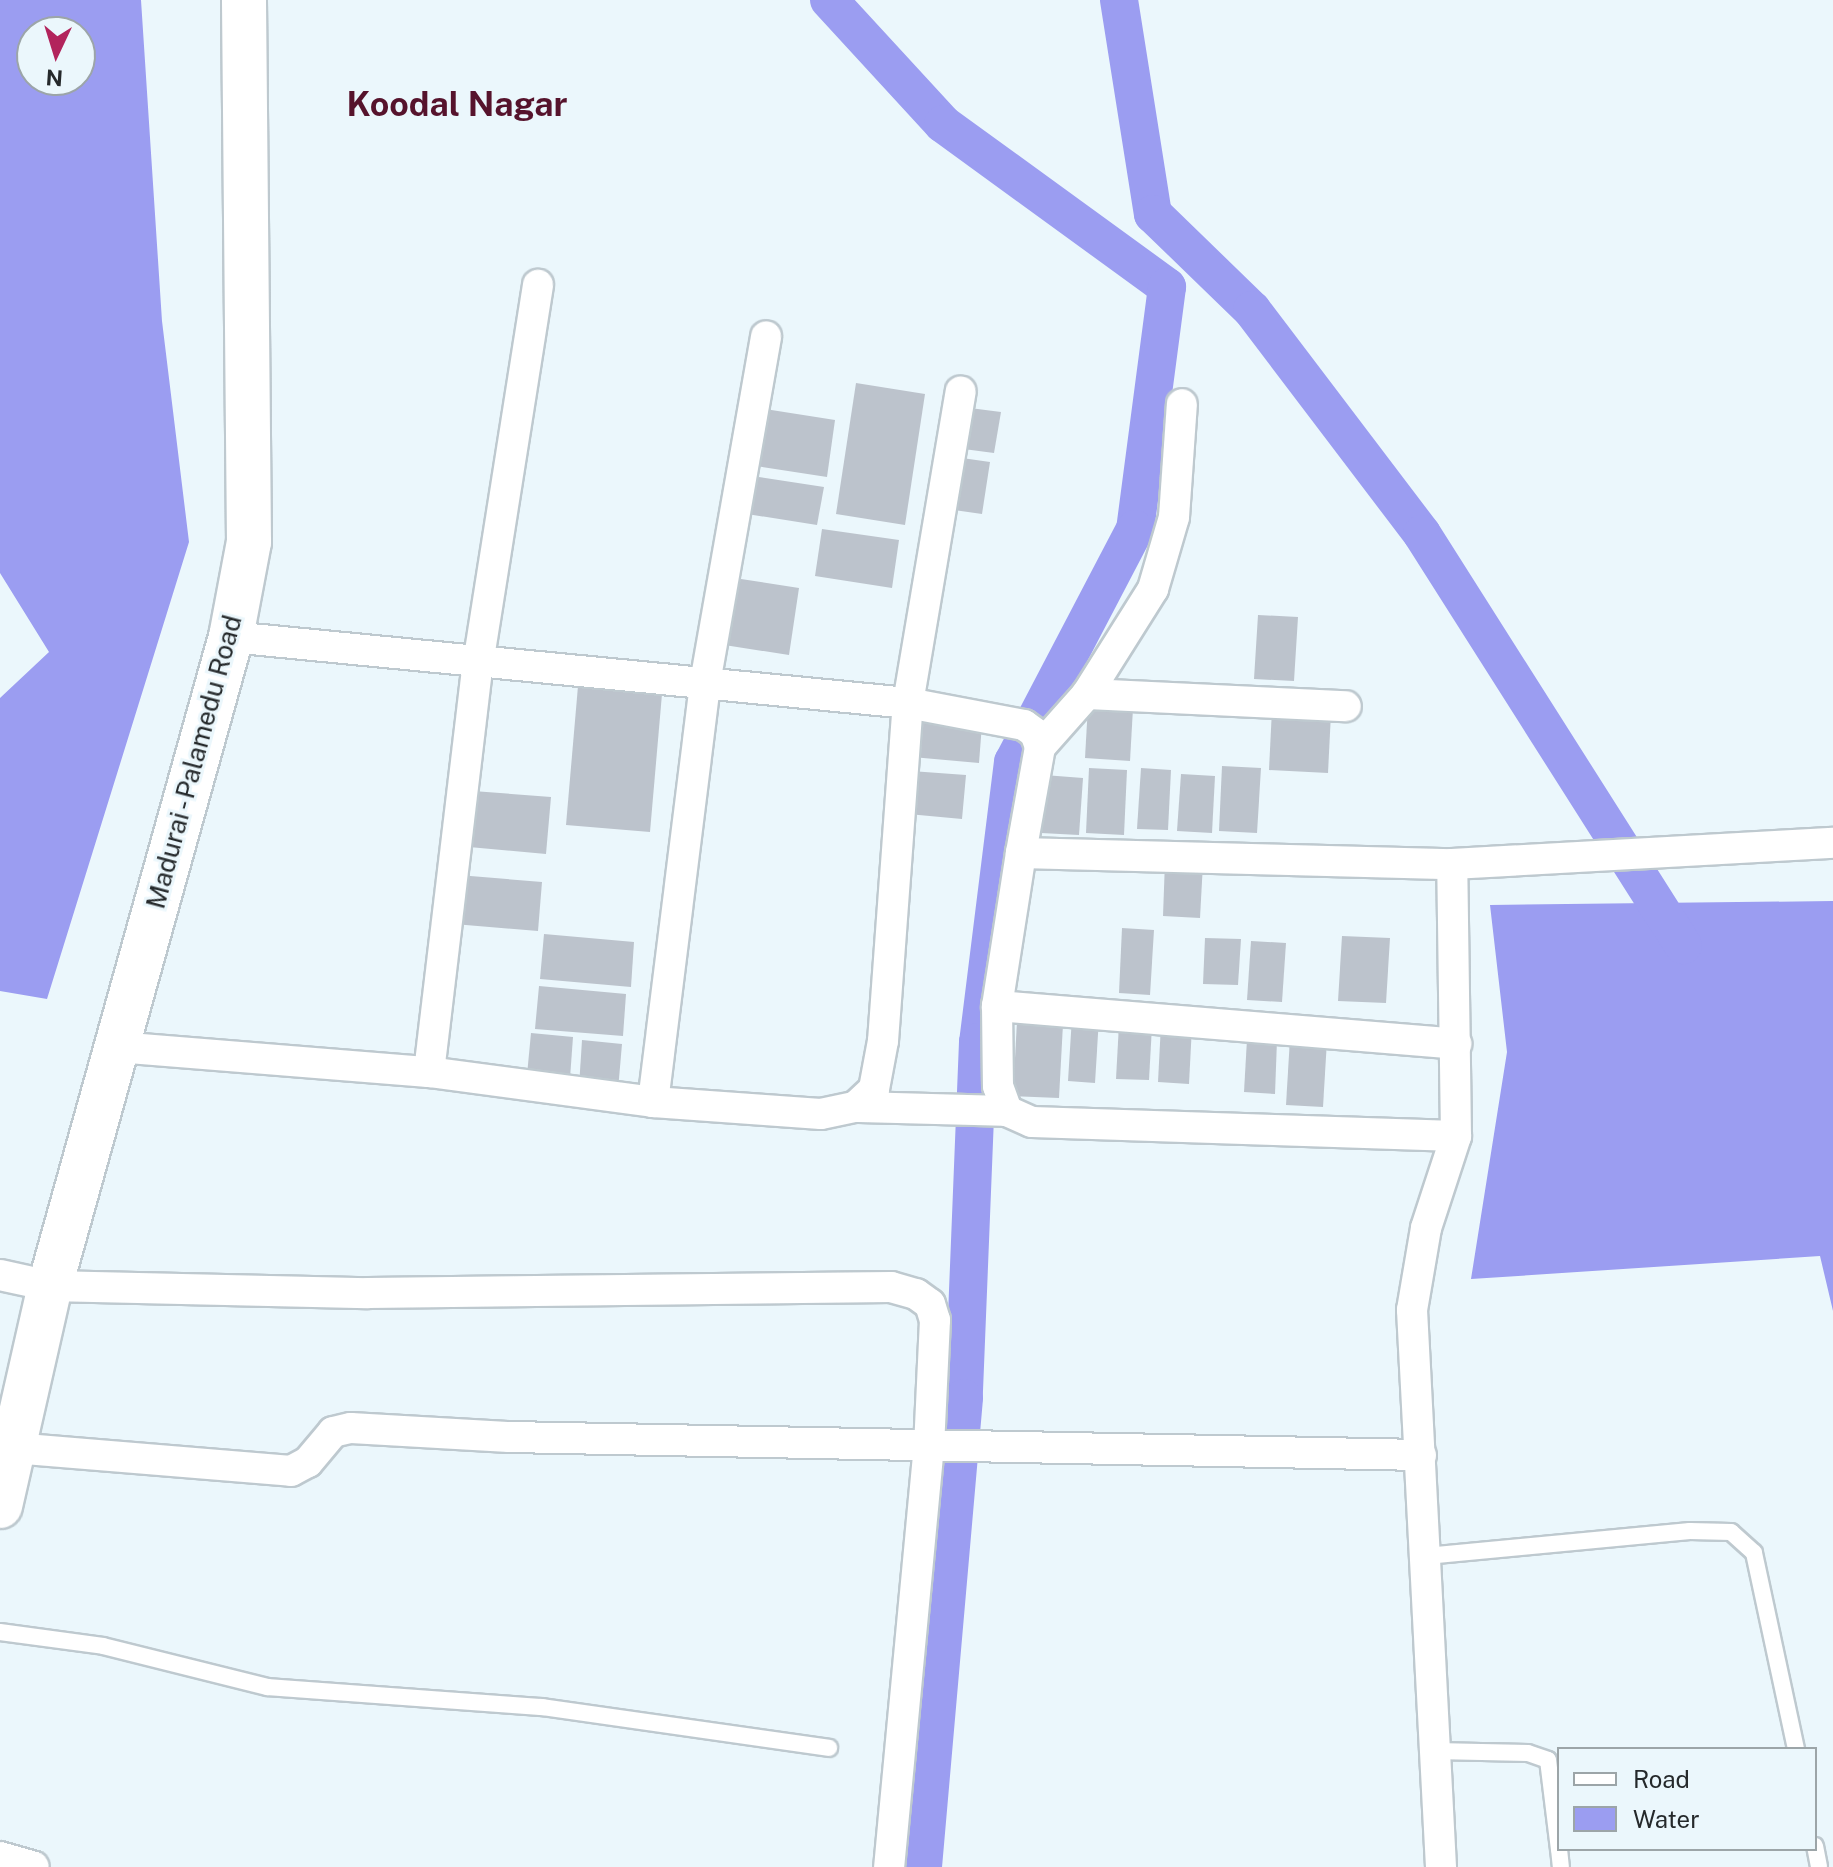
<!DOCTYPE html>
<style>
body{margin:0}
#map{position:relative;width:1833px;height:1867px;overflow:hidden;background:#ebf7fc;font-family:"Public Sans",sans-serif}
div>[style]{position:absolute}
.water>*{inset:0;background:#9b9df1}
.canal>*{height:38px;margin:-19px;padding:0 19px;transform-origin:19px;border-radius:19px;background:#9b9df1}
.building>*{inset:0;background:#bcc3cc}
.roads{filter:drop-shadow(2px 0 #bec9cf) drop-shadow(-2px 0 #bec9cf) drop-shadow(0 2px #bec9cf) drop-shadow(0 -2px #bec9cf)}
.lane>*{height:16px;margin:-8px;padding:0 8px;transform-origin:8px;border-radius:8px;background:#fff}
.street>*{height:30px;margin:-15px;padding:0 15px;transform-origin:15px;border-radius:15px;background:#fff}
.primary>*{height:44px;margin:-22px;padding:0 22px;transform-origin:22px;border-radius:22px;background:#fff}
span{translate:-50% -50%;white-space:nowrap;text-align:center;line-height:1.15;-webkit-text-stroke:6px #ebf7fc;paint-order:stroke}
.street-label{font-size:26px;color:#25292b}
.district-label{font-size:34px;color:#56132c;font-weight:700}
.legend{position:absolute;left:1557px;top:1747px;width:260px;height:104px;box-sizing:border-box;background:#ebf7fc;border:2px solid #9ca5a8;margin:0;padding:10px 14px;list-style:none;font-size:24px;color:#25292b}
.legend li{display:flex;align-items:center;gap:16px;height:40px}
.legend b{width:40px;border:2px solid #9ca5a8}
.north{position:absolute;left:16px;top:16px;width:80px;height:80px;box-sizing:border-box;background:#ebf7fc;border:2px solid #9ca5a8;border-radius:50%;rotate:184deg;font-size:22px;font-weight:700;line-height:32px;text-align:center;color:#25292b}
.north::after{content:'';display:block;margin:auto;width:28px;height:36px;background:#b2245c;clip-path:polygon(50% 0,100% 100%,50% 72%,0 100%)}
</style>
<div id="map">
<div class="water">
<i style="clip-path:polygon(evenodd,0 0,141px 0,162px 321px,189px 542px,47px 999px,0 991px,0 698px,49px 652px,0 573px,0 0,32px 32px,80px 32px,80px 80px,32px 80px,32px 32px)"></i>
<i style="clip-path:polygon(1833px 901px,1833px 1311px,1820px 1256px,1471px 1279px,1507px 1052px,1490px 905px)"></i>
</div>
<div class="canal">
<i style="left:829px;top:0;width:168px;rotate:47.4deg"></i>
<i style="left:943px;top:124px;width:277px;rotate:36deg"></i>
<i style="left:1167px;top:287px;width:244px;rotate:97.5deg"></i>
<i style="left:1135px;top:529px;width:263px;rotate:117.6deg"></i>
<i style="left:1013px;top:762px;width:282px;rotate:97.1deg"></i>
<i style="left:978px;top:1042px;width:356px;rotate:92.3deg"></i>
<i style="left:964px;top:1398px;width:471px;rotate:95deg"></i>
<i style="left:1119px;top:0;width:217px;rotate:81deg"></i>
<i style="left:1153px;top:214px;width:138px;rotate:44.1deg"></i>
<i style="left:1252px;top:310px;width:281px;rotate:52.8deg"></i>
<i style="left:1422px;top:534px;width:487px;rotate:57.6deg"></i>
</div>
<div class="building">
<i style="clip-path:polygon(856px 383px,925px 394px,905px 525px,836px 514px)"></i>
<i style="clip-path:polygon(962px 407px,1001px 412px,994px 453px,956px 448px)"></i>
<i style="clip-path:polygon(765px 409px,835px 420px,827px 477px,756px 466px)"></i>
<i style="clip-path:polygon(955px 457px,990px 462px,982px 514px,947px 509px)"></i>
<i style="clip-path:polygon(752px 476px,824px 487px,817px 525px,747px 514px)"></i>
<i style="clip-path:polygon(822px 529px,899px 540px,892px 588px,815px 576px)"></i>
<i style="clip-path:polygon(728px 577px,799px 588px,789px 655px,718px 644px)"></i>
<i style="clip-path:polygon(1258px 615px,1298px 617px,1294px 681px,1254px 679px)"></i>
<i style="clip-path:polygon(578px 686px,662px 694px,650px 832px,566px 825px)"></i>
<i style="clip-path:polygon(1088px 705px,1133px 708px,1130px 761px,1085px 758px)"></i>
<i style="clip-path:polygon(1272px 709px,1331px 713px,1328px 773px,1269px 770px)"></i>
<i style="clip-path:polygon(915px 718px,982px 724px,979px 763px,912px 757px)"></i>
<i style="clip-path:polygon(1222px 766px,1261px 768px,1257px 833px,1219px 831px)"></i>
<i style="clip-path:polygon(1089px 768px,1127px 770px,1124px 835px,1086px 833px)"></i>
<i style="clip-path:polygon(1141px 768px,1171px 770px,1168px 830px,1137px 829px)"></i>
<i style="clip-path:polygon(911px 771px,966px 775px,962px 819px,908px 814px)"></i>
<i style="clip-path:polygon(1181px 774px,1215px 776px,1212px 833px,1177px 831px)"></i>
<i style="clip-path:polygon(1044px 775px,1083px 778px,1079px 835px,1041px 833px)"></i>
<i style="clip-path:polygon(473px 791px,551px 797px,546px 854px,469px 847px)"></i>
<i style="clip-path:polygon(1165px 861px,1203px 863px,1200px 918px,1163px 916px)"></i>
<i style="clip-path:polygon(458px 875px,542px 882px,538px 931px,454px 924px)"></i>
<i style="clip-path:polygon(1122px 928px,1154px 930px,1150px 995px,1119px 993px)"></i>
<i style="clip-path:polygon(544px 934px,634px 942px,631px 987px,540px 979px)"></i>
<i style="clip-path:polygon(1342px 936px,1390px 938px,1386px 1003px,1338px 1001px)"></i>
<i style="clip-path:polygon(1205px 938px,1241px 939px,1238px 985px,1203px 984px)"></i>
<i style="clip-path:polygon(1251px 941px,1286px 943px,1282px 1002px,1247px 1000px)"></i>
<i style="clip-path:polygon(539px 986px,626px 994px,623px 1036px,535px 1029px)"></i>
<i style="clip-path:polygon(1072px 1017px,1099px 1018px,1095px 1083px,1068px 1081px)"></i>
<i style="clip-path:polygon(1017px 1021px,1063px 1024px,1059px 1098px,1013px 1096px)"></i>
<i style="clip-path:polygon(1119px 1024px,1152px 1026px,1149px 1080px,1116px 1079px)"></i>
<i style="clip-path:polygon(1161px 1024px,1192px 1026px,1189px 1084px,1158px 1082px)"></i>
<i style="clip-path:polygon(531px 1033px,573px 1037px,570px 1078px,527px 1075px)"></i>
<i style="clip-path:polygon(1290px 1038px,1327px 1040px,1323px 1107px,1286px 1105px)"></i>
<i style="clip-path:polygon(1247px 1039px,1277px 1040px,1275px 1094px,1244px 1092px)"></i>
<i style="clip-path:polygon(582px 1040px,622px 1044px,618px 1090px,579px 1087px)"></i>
</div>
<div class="roads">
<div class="lane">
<i style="left:1426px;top:1556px;width:265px;rotate:-5.4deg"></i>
<i style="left:1690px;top:1531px;width:41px;rotate:1.4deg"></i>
<i style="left:1731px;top:1532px;width:31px;rotate:42deg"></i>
<i style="left:1754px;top:1553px;width:200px;rotate:77.9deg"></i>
<i style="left:0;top:1632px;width:104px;rotate:7.7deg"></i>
<i style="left:103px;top:1646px;width:170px;rotate:14deg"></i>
<i style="left:268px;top:1687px;width:275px;rotate:4.2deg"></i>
<i style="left:542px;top:1707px;width:290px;rotate:8.1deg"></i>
<i style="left:1435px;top:1751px;width:93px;rotate:1.2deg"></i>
<i style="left:1528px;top:1753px;width:21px;rotate:19deg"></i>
<i style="left:1548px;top:1760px;width:90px;rotate:83deg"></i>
<i style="left:1815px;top:1846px;width:21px;rotate:79deg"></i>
<i style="left:1559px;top:1849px;width:18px;rotate:84deg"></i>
</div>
<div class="street">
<i style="left:231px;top:637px;width:680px;rotate:5.57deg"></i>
<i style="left:908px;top:703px;width:118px;rotate:10.7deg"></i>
<i style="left:1024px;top:725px;width:14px;rotate:36deg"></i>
<i style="left:1035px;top:733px;width:15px;rotate:70deg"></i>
<i style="left:1040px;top:747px;width:108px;rotate:100.2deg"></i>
<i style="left:1021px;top:853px;width:431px;rotate:1.5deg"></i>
<i style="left:1452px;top:864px;width:382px;rotate:-3.2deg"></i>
<i style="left:1087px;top:694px;width:259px;rotate:2.7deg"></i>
<i style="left:1040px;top:747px;width:71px;rotate:-48.4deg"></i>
<i style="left:1087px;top:694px;width:124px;rotate:-57.8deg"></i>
<i style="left:1153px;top:589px;width:75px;rotate:-73.7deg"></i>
<i style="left:1174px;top:517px;width:113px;rotate:-86deg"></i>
<i style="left:1021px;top:853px;width:155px;rotate:98.9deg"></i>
<i style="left:997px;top:1006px;width:461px;rotate:4.7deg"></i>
<i style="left:997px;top:1006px;width:80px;rotate:89.3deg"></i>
<i style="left:998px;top:1086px;width:27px;rotate:70deg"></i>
<i style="left:1007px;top:1111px;width:27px;rotate:24deg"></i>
<i style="left:1032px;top:1122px;width:424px;rotate:1.9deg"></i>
<i style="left:116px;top:1047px;width:314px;rotate:4.6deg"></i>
<i style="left:429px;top:1072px;width:226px;rotate:7.6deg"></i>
<i style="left:653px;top:1102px;width:168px;rotate:4.1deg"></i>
<i style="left:821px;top:1114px;width:35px;rotate:-12deg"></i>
<i style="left:855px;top:1107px;width:26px;rotate:-43deg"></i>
<i style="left:874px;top:1089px;width:49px;rotate:-79.4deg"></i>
<i style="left:883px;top:1041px;width:339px;rotate:-85.8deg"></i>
<i style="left:908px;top:703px;width:316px;rotate:-80.4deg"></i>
<i style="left:429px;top:1072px;width:411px;rotate:-83.2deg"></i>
<i style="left:478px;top:664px;width:384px;rotate:-81deg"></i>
<i style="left:653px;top:1102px;width:422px;rotate:-82.9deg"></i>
<i style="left:705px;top:683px;width:352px;rotate:-80deg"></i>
<i style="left:855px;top:1107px;width:152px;rotate:1.5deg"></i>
<i style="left:0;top:1275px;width:51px;rotate:12.4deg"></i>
<i style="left:50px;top:1286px;width:318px;rotate:1.3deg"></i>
<i style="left:368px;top:1293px;width:523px;rotate:-0.66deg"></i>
<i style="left:891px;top:1287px;width:26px;rotate:16deg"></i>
<i style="left:916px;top:1294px;width:17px;rotate:36deg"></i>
<i style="left:930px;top:1304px;width:17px;rotate:73deg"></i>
<i style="left:935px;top:1320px;width:125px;rotate:92.7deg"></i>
<i style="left:929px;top:1445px;width:424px;rotate:95.4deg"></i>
<i style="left:13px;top:1448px;width:279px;rotate:4.7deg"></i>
<i style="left:291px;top:1471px;width:19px;rotate:-28deg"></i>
<i style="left:308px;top:1462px;width:39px;rotate:-50deg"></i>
<i style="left:333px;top:1432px;width:18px;rotate:-13deg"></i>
<i style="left:351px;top:1428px;width:158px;rotate:3.3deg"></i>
<i style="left:509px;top:1437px;width:912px;rotate:1.13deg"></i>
<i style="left:0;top:1857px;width:35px;rotate:16deg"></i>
<i style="left:1441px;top:1867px;width:558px;rotate:-92.98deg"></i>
<i style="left:1412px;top:1310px;width:83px;rotate:-80.3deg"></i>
<i style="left:1426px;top:1228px;width:97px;rotate:-71.9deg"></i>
<i style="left:1456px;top:1136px;width:272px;rotate:-90.8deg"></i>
</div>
<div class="primary">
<i style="left:0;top:1506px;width:226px;rotate:-77.2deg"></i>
<i style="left:50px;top:1286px;width:674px;rotate:-74.42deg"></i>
<i style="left:231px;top:637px;width:97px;rotate:-79.3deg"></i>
<i style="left:249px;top:542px;width:542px;rotate:-90.53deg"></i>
</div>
</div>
<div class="street-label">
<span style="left:194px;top:762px;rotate:-75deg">Madurai - Palamedu Road</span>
</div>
<div class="district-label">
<span style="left:457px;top:105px">Koodal Nagar</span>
</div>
<ul class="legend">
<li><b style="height:10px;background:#fff"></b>Road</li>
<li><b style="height:22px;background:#9b9df1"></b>Water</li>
</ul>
<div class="north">N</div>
</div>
